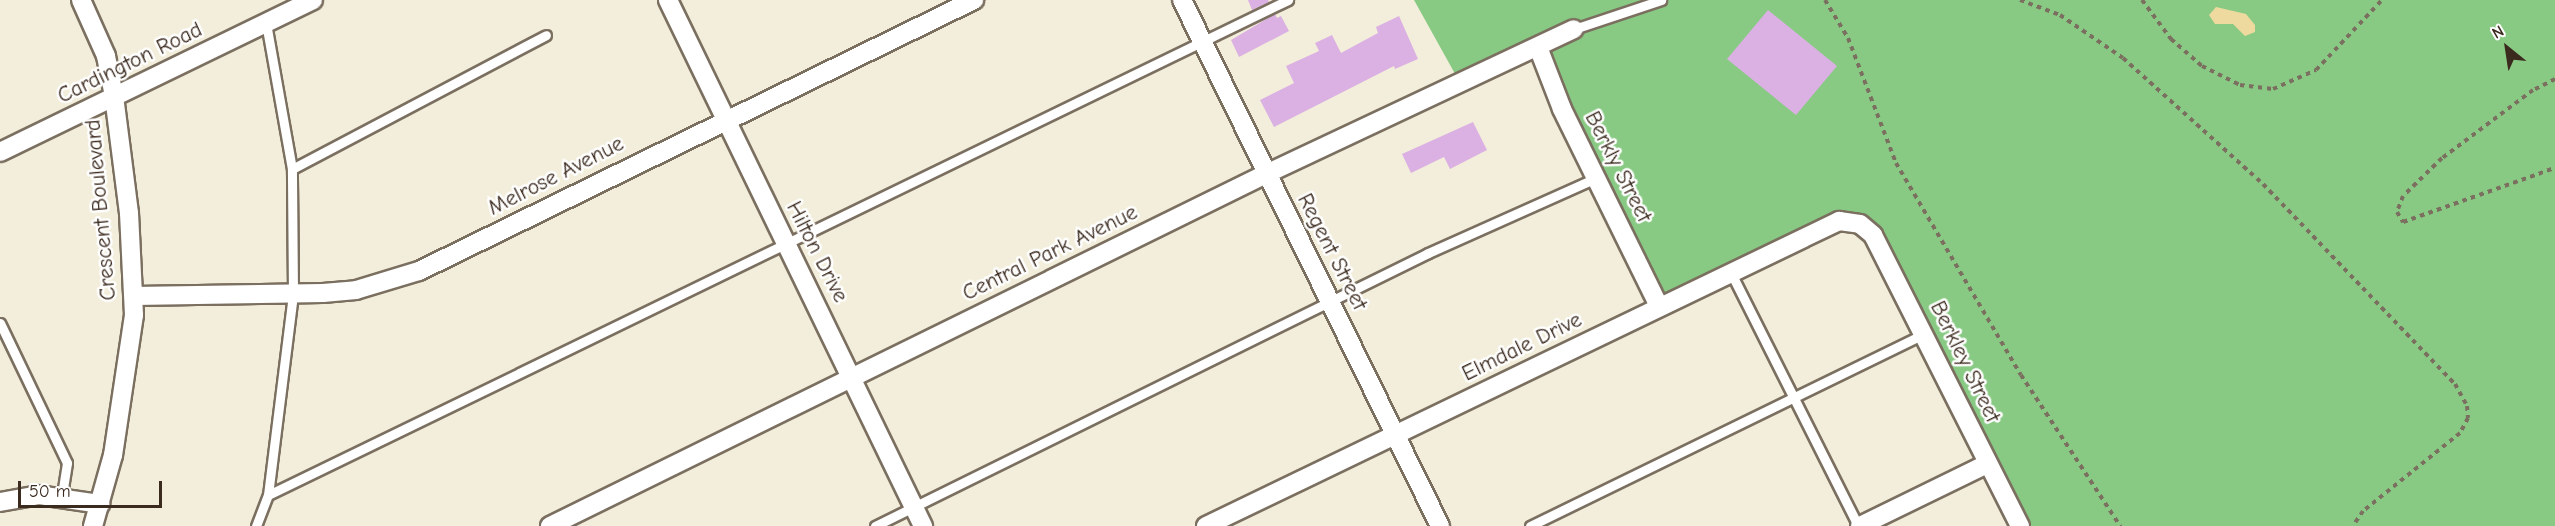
<!DOCTYPE html>
<style>
body{margin:0}
#map{position:relative;width:2555px;height:526px;overflow:hidden;background:#f2eedb;font-family:"Comic Neue",sans-serif}
div>[style]{position:absolute}
.green>*{inset:0;background:#88ca83}
.sand>*{inset:0;background:#eeda9e}
.building>*{inset:0;background:#dbb0e2}
.path>*{height:4px;margin-top:-2px;transform-origin:0;background:repeating-linear-gradient(90deg,#7b6f60 0 4.5px,transparent 0 9px)}
.roads{filter:drop-shadow(2px 0 #7b6f60) drop-shadow(-2px 0 #7b6f60) drop-shadow(0 2px #7b6f60) drop-shadow(0 -2px #7b6f60)}
.service>*{height:9px;margin:-4.5px;padding:0 4.5px;transform-origin:4.5px;border-radius:4.5px;background:#fff}
.minor>*{height:18px;margin:-9px;padding:0 9px;transform-origin:9px;border-radius:9px;background:#fff}
span{translate:-50% -50%;white-space:nowrap;text-align:center;line-height:1.15;-webkit-text-stroke:5px #fff;paint-order:stroke}
.street-label{font-size:22px;color:#3b2a1e}
.north{position:absolute;left:2477px;top:18px;width:60px;height:60px;-webkit-text-stroke:4px #fff;paint-order:stroke;rotate:330deg;font-size:16px;font-weight:700;line-height:24px;text-align:center;color:#3b2a1e}
.north::after{content:'';display:block;margin:auto;width:21px;height:27px;background:#3b2a1e;clip-path:polygon(50% 0,100% 100%,50% 72%,0 100%)}
.scale{position:absolute;left:18px;top:481px;width:144px;height:27px;box-sizing:border-box;border:3px solid #3b2a1e;border-top:0;padding-left:8px;font-size:18px;line-height:21px;white-space:nowrap;color:#3b2a1e;-webkit-text-stroke:4px #fff;paint-order:stroke}
</style>
<div id="map">
<div class="green">
<i style="clip-path:polygon(1414px 0,2555px 0,2555px 526px,2020px 526px,1873px 235px,1851px 221px,1659px 306px,1538px 47px,1459px 81px)"></i>
</div>
<div class="sand">
<i style="clip-path:polygon(2216px 7px,2246px 14px,2255px 25px,2255px 32px,2245px 36px,2233px 24px,2215px 24px,2209px 15px)"></i>
</div>
<div class="building">
<i style="clip-path:polygon(1248px 0,1268px 0,1269px 2px,1252px 10px)"></i>
<i style="clip-path:polygon(1768px 10px,1837px 66px,1796px 115px,1727px 59px)"></i>
<i style="clip-path:polygon(1275px 14px,1277px 18px,1281px 16px,1289px 31px,1239px 57px,1231px 40px)"></i>
<i style="clip-path:polygon(1399px 16px,1418px 59px,1395px 69px,1394px 66px,1274px 127px,1260px 100px,1294px 83px,1286px 66px,1319px 51px,1315px 43px,1332px 35px,1341px 53px,1378px 33px,1376px 27px)"></i>
<i style="clip-path:polygon(1473px 122px,1487px 150px,1450px 169px,1444px 157px,1411px 173px,1402px 154px)"></i>
</div>
<div class="path">
<i style="left:1825px;top:0;width:44px;rotate:58.8deg"></i>
<i style="left:1848px;top:38px;width:134px;rotate:69deg"></i>
<i style="left:1896px;top:163px;width:246px;rotate:59.5deg"></i>
<i style="left:2021px;top:375px;width:181px;rotate:56.7deg"></i>
<i style="left:2020px;top:0;width:43px;rotate:20.6deg"></i>
<i style="left:2060px;top:15px;width:76px;rotate:34.3deg"></i>
<i style="left:2123px;top:58px;width:188px;rotate:42deg"></i>
<i style="left:2263px;top:184px;width:277px;rotate:46.2deg"></i>
<i style="left:2455px;top:384px;width:25px;rotate:61deg"></i>
<i style="left:2467px;top:406px;width:12px;rotate:85deg"></i>
<i style="left:2468px;top:418px;width:17px;rotate:118deg"></i>
<i style="left:2460px;top:433px;width:124px;rotate:141.2deg"></i>
<i style="left:2363px;top:511px;width:18px;rotate:124deg"></i>
<i style="left:2142px;top:0;width:49px;rotate:53.4deg"></i>
<i style="left:2171px;top:39px;width:41px;rotate:41.1deg"></i>
<i style="left:2202px;top:66px;width:42px;rotate:26.6deg"></i>
<i style="left:2240px;top:85px;width:33px;rotate:7deg"></i>
<i style="left:2273px;top:89px;width:47px;rotate:-23.8deg"></i>
<i style="left:2316px;top:70px;width:96px;rotate:-46.7deg"></i>
<i style="left:2555px;top:79px;width:25px;rotate:153deg"></i>
<i style="left:2533px;top:90px;width:114px;rotate:143.2deg"></i>
<i style="left:2442px;top:158px;width:54px;rotate:135.7deg"></i>
<i style="left:2403px;top:196px;width:17px;rotate:111deg"></i>
<i style="left:2397px;top:212px;width:12px;rotate:59deg"></i>
<i style="left:2403px;top:222px;width:161px;rotate:-19.6deg"></i>
</div>
<div class="roads">
<div class="service">
<i style="left:1574px;top:29px;width:92px;rotate:-18.4deg"></i>
<i style="left:292px;top:169px;width:287px;rotate:-27.8deg"></i>
<i style="left:1730px;top:271px;width:285px;rotate:63.3deg"></i>
<i style="left:0;top:323px;width:155px;rotate:64.4deg"></i>
<i style="left:67px;top:463px;width:33px;rotate:99deg"></i>
<i style="left:268px;top:495px;width:1134px;rotate:-25.89deg"></i>
<i style="left:256px;top:526px;width:33px;rotate:-69deg"></i>
<i style="left:268px;top:495px;width:204px;rotate:-82.9deg"></i>
<i style="left:293px;top:293px;width:124px;rotate:-90.5deg"></i>
<i style="left:292px;top:169px;width:148px;rotate:-100.1deg"></i>
<i style="left:875px;top:526px;width:617px;rotate:-26.27deg"></i>
<i style="left:1428px;top:253px;width:184px;rotate:-24.1deg"></i>
<i style="left:1530px;top:526px;width:438px;rotate:-26deg"></i>
</div>
<div class="minor">
<i style="left:81px;top:0;width:61px;rotate:65.9deg"></i>
<i style="left:106px;top:56px;width:41px;rotate:78.7deg"></i>
<i style="left:114px;top:96px;width:118px;rotate:82.7deg"></i>
<i style="left:129px;top:213px;width:102px;rotate:87.2deg"></i>
<i style="left:134px;top:315px;width:142px;rotate:98.5deg"></i>
<i style="left:113px;top:455px;width:74px;rotate:105.7deg"></i>
<i style="left:668px;top:0;width:585px;rotate:64.14deg"></i>
<i style="left:1182px;top:0;width:586px;rotate:63.87deg"></i>
<i style="left:1538px;top:47px;width:66px;rotate:68.8deg"></i>
<i style="left:1562px;top:109px;width:220px;rotate:63.8deg"></i>
<i style="left:0;top:152px;width:348px;rotate:-25.9deg"></i>
<i style="left:134px;top:296px;width:189px;rotate:-0.9deg"></i>
<i style="left:323px;top:293px;width:33px;rotate:-5deg"></i>
<i style="left:356px;top:290px;width:66px;rotate:-16.8deg"></i>
<i style="left:419px;top:271px;width:618px;rotate:-26.03deg"></i>
<i style="left:0;top:502px;width:39px;rotate:-10deg"></i>
<i style="left:38px;top:495px;width:63px;rotate:8.3deg"></i>
<i style="left:550px;top:526px;width:798px;rotate:-26.18deg"></i>
<i style="left:1266px;top:174px;width:340px;rotate:-25.2deg"></i>
<i style="left:1206px;top:526px;width:703px;rotate:-25.73deg"></i>
<i style="left:1839px;top:221px;width:21px;rotate:8deg"></i>
<i style="left:1860px;top:224px;width:17px;rotate:40deg"></i>
<i style="left:1873px;top:235px;width:326px;rotate:63.2deg"></i>
<i style="left:1860px;top:526px;width:141px;rotate:-26deg"></i>
</div>
</div>
<div class="street-label">
<span style="left:130px;top:63px;rotate:-26deg">Cardington Road</span>
<span style="left:1618px;top:167px;rotate:63deg">Berkly Street</span>
<span style="left:556px;top:176px;rotate:-27deg">Melrose Avenue</span>
<span style="left:101px;top:210px;rotate:-95deg">Crescent Boulevard</span>
<span style="left:817px;top:252px;rotate:63deg">Hilton Drive</span>
<span style="left:1332px;top:252px;rotate:63deg">Regent Street</span>
<span style="left:1050px;top:253px;rotate:-26deg">Central Park Avenue</span>
<span style="left:1522px;top:347px;rotate:-26deg">Elmdale Drive</span>
<span style="left:1965px;top:362px;rotate:64deg">Berkley Street</span>
</div>
<div class="north">N</div>
<div class="scale">50 m</div>
</div>
